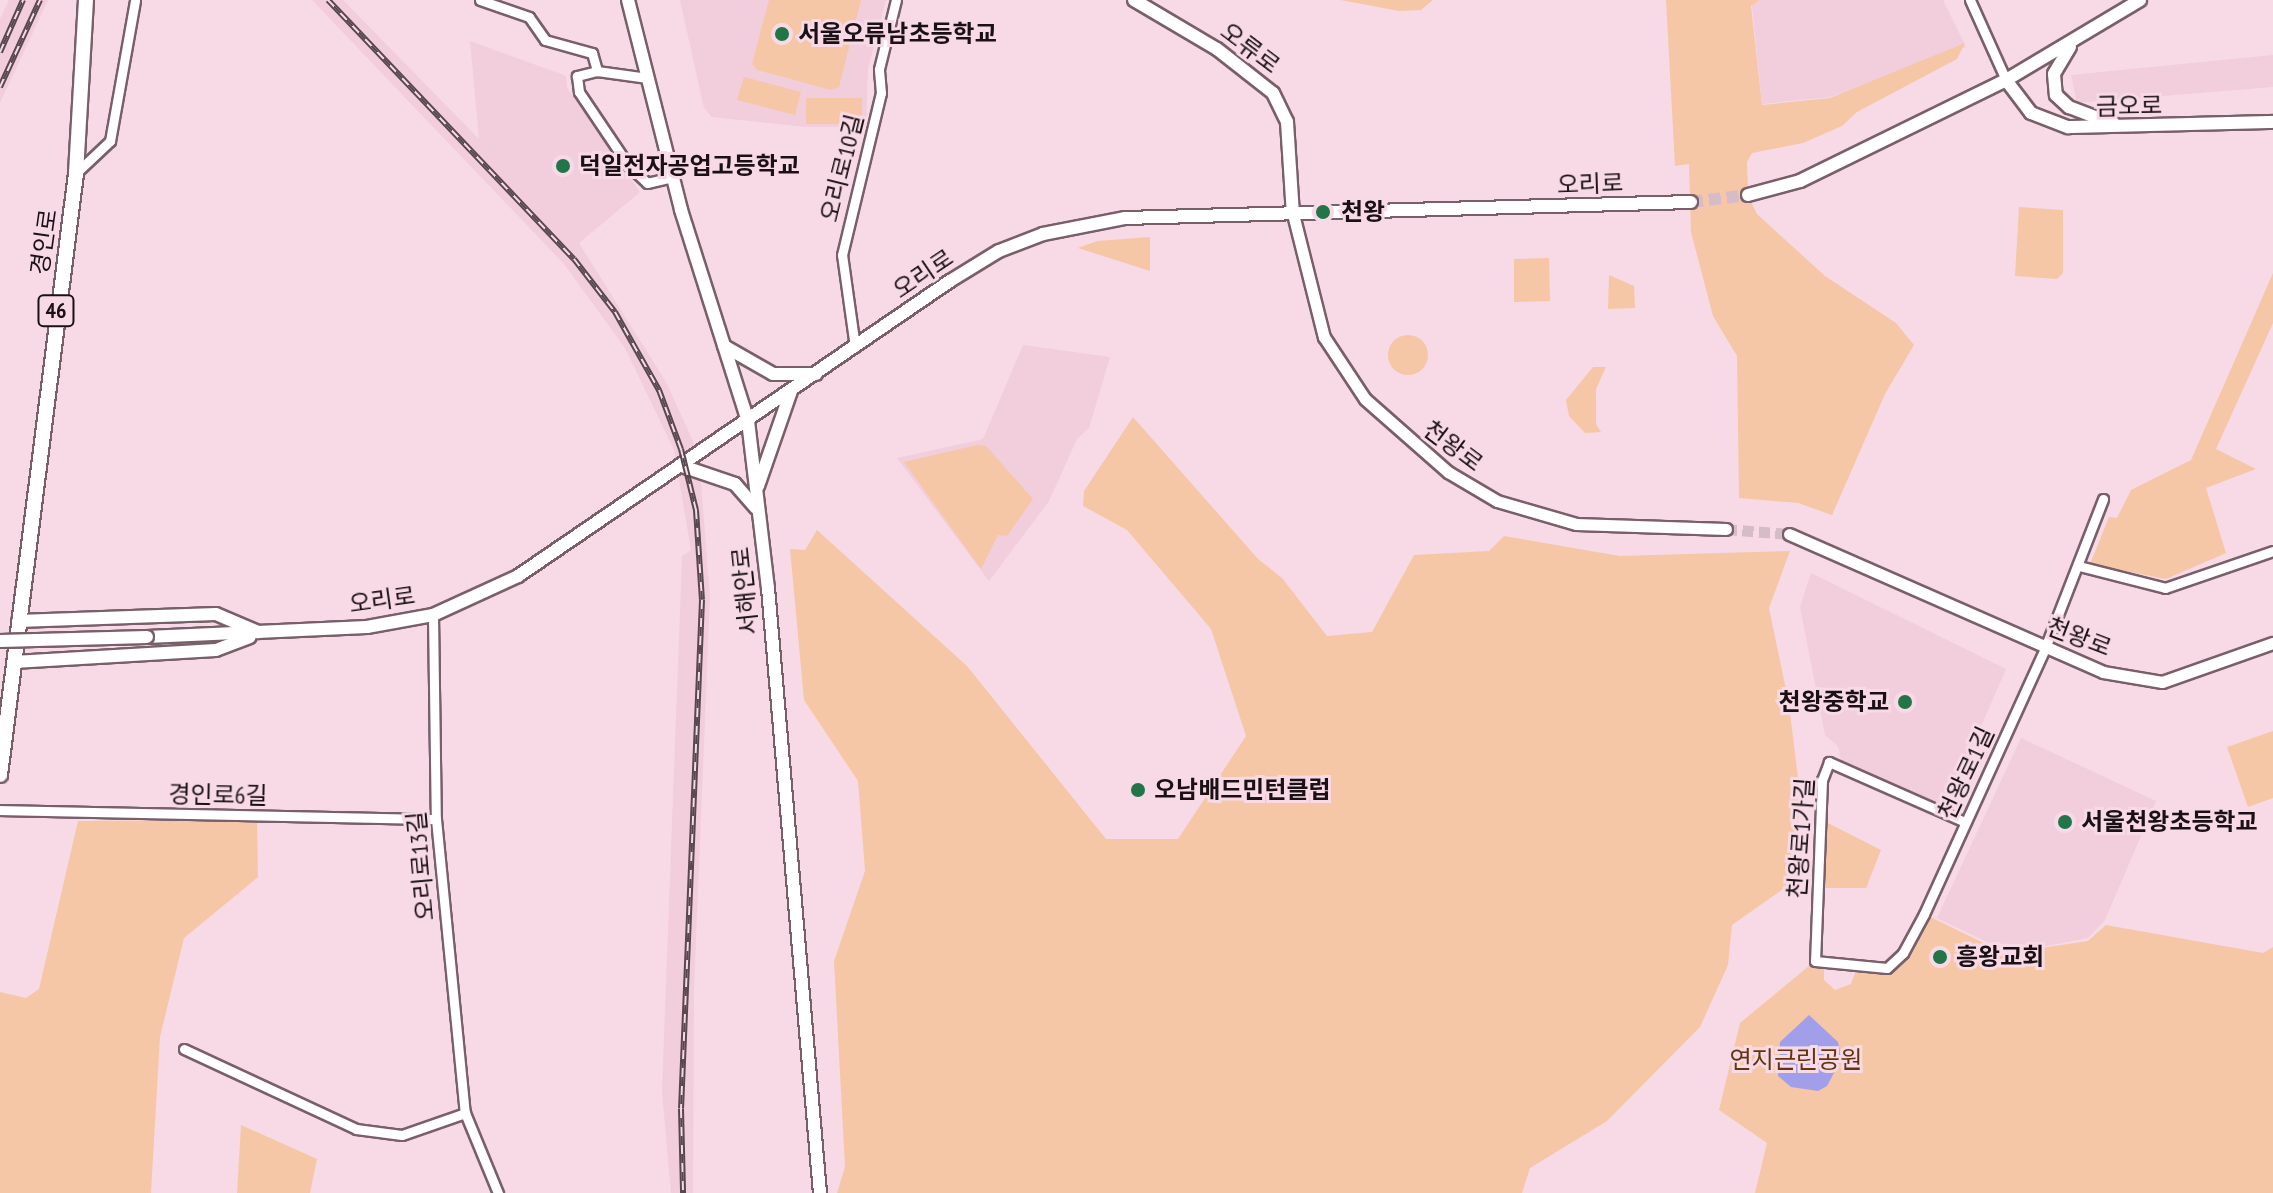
<!DOCTYPE html>
<meta charset="utf-8">
<style>
body{margin:0}
#map{position:relative;width:2273px;height:1193px;overflow:hidden;background:#f7dae6;font-family:"PT Sans Narrow","Noto Sans KR",sans-serif}
div>[style]{position:absolute}
.built>*{inset:0;background:#f2cddc}
.green>*{inset:0;background:#f5c7a7}
.round{border-radius:50%}
.water>*{inset:0;background:#a29fea}
.tertiary-tunnel>*{height:11px;margin-top:-5.5px;transform-origin:0;background:repeating-linear-gradient(90deg,#d6bcc7 0 11px,transparent 0 16.5px)}
.secondary-tunnel>*{height:12px;margin-top:-6px;transform-origin:0;background:repeating-linear-gradient(90deg,#d6bcc7 0 12px,transparent 0 18px)}
.roads{filter:drop-shadow(2px 0 #785f6a) drop-shadow(-2px 0 #785f6a) drop-shadow(0 2px #785f6a) drop-shadow(0 -2px #785f6a)}
.minor>*{height:9px;margin:-4.5px;padding:0 4.5px;transform-origin:4.5px;border-radius:4.5px;background:#fff}
.tertiary>*{height:11px;margin:-5.5px;padding:0 5.5px;transform-origin:5.5px;border-radius:5.5px;background:#fff}
.secondary>*{height:12px;margin:-6px;padding:0 6px;transform-origin:6px;border-radius:6px;background:#fff}
.primary>*{height:14px;margin:-7px;padding:0 7px;transform-origin:7px;border-radius:7px;background:#fff}
.rail>*{height:6px;margin-top:-3px;transform-origin:0;background:repeating-linear-gradient(90deg,#f7dae6 0 9px,#57484e 0 18px);box-sizing:border-box;border-block:2px solid #57484e}
.bridges{filter:drop-shadow(2px 0 #785f6a) drop-shadow(-2px 0 #785f6a) drop-shadow(0 2px #785f6a) drop-shadow(0 -2px #785f6a)}
.secondary-bridge>*{height:12px;margin:-6px;padding:0 6px;transform-origin:6px;border-radius:6px;background:#fff}
.dots>*{width:22px;height:22px;translate:-50% -50%;box-sizing:border-box;border:4px solid #f7dae6;border-radius:50%}
span{translate:-50% -50%;white-space:nowrap;text-align:center;line-height:1.15;-webkit-text-stroke:6px #f7dae6;paint-order:stroke}
.shield-label span{padding:2px 6px;background:#f7dae6;border:2px solid;border-radius:6px;-webkit-text-stroke-width:0}
.shield-label{font-size:22px;color:#1b1115;font-weight:700}
.poi-label{font-size:24px;color:#1b1115;font-weight:700}
.left{translate:0 -50%;text-align:left}
.right{translate:-100% -50%;text-align:right}
.street-label{font-size:24px;color:#1b1115}
.park-label{font-size:24px;color:#62350c}
</style>
<div id="map">
<div class="built">
<i style="clip-path:polygon(9px 0,48px 0,0 103px,0 19px)"></i>
<i style="clip-path:polygon(312px 0,343px 0,479px 139px,470px 41px,566px 76px,567px 88px,640px 192px,579px 243px,666px 382px,693px 441px,701px 483px,710px 596px,694px 990px,693px 1193px,671px 1193px,662px 1092px,682px 556px,691px 550px,674px 450px,625px 348px,564px 264px)"></i>
<i style="clip-path:polygon(680px 0,886px 0,868px 69px,866px 127px,806px 127px,712px 117px,704px 108px)"></i>
<i style="clip-path:polygon(1761px 0,1943px 0,1966px 47px,1830px 97px,1762px 104px,1752px 5px)"></i>
<i style="clip-path:polygon(2273px 55px,2273px 87px,2077px 103px,2071px 75px)"></i>
<i style="clip-path:polygon(1023px 345px,1110px 357px,1089px 428px,1077px 439px,1049px 501px,989px 581px,897px 458px,983px 439px)"></i>
<i style="clip-path:polygon(1811px 573px,2006px 669px,1946px 807px,1841px 760px,1838px 746px,1825px 735px,1800px 607px)"></i>
<i style="clip-path:polygon(2021px 738px,2156px 801px,2105px 920px,2088px 938px,2047px 946px,1989px 943px,1937px 918px)"></i>
</div>
<div class="green">
<i style="clip-path:polygon(769px 0,861px 0,839px 87px,831px 90px,757px 70px,752px 64px)"></i>
<i style="clip-path:polygon(1341px 0,1433px 0,1421px 10px,1399px 11px)"></i>
<i style="clip-path:polygon(1666px 0,1760px 0,1751px 6px,1762px 105px,1830px 98px,1965px 43px,1957px 59px,1857px 112px,1842px 126px,1803px 143px,1752px 153px,1747px 162px,1748px 196px,1757px 214px,1825px 276px,1896px 323px,1914px 345px,1885px 394px,1832px 515px,1798px 503px,1739px 498px,1737px 356px,1713px 316px,1691px 232px,1689px 164px,1675px 166px)"></i>
<i style="clip-path:polygon(744px 77px,801px 92px,795px 115px,737px 100px)"></i>
<i style="clip-path:polygon(806px 98px,862px 98px,862px 124px,806px 124px)"></i>
<i style="clip-path:polygon(2019px 207px,2063px 210px,2063px 273px,2057px 279px,2015px 276px)"></i>
<i style="clip-path:polygon(1150px 237px,1150px 271px,1078px 248px,1097px 241px)"></i>
<i style="clip-path:polygon(1549px 258px,1550px 301px,1514px 302px,1514px 259px)"></i>
<i style="clip-path:polygon(2273px 273px,2273px 323px,2216px 449px,2256px 469px,2206px 488px,2226px 553px,2166px 579px,2090px 564px,2109px 517px,2117px 518px,2131px 490px,2191px 460px)"></i>
<i style="clip-path:polygon(1609px 275px,1634px 286px,1635px 308px,1608px 309px)"></i>
<i class="round" style="left:1388px;top:335px;width:40px;height:40px"></i>
<i style="clip-path:polygon(1593px 367px,1606px 367px,1596px 389px,1596px 424px,1601px 432px,1585px 433px,1569px 416px,1566px 400px)"></i>
<i style="clip-path:polygon(1133px 417px,1258px 559px,1282px 578px,1327px 636px,1372px 632px,1414px 555px,1489px 551px,1504px 536px,1620px 556px,1790px 551px,1769px 608px,1789px 704px,1801px 803px,1786px 887px,1732px 925px,1728px 965px,1700px 1027px,1607px 1121px,1530px 1168px,1522px 1193px,837px 1193px,845px 1167px,834px 961px,865px 871px,858px 781px,804px 700px,790px 549px,805px 550px,817px 530px,967px 666px,1106px 839px,1178px 839px,1246px 736px,1211px 629px,1127px 530px,1083px 506px,1084px 491px)"></i>
<i style="clip-path:polygon(977px 445px,986px 446px,1033px 499px,1007px 536px,998px 535px,981px 569px,904px 462px)"></i>
<i style="clip-path:polygon(2273px 731px,2273px 798px,2248px 807px,2227px 747px)"></i>
<i style="clip-path:polygon(257px 820px,258px 877px,184px 938px,160px 1037px,151px 1193px,0 1193px,0 992px,26px 998px,39px 989px,78px 821px)"></i>
<i style="clip-path:polygon(1824px 821px,1881px 850px,1866px 888px,1820px 888px)"></i>
<i style="clip-path:polygon(1924px 914px,1988px 945px,2034px 949px,2088px 941px,2106px 925px,2263px 953px,2273px 947px,2273px 1193px,1755px 1193px,1767px 1143px,1719px 1110px,1740px 1023px,1815px 961px,1824px 962px,1824px 980px,1835px 990px,1851px 984px,1858px 965px,1887px 968px,1903px 953px)"></i>
<i style="clip-path:polygon(241px 1125px,317px 1159px,310px 1193px,237px 1193px)"></i>
</div>
<div class="water">
<i style="clip-path:polygon(1809px 1015px,1838px 1042px,1842px 1058px,1827px 1086px,1818px 1091px,1791px 1087px,1778px 1076px,1780px 1042px)"></i>
</div>
<div class="tertiary-tunnel">
<i style="left:1726px;top:529px;width:63px;rotate:4.5deg"></i>
</div>
<div class="secondary-tunnel">
<i style="left:1691px;top:202px;width:57px;rotate:-7deg"></i>
</div>
<div class="roads">
<div class="minor">
<i style="left:480px;top:0;width:52px;rotate:19.1deg"></i>
<i style="left:529px;top:17px;width:28px;rotate:55deg"></i>
<i style="left:545px;top:40px;width:49px;rotate:15.5deg"></i>
<i style="left:592px;top:53px;width:19px;rotate:74deg"></i>
<i style="left:597px;top:71px;width:51px;rotate:7.8deg"></i>
<i style="left:1970px;top:0;width:88px;rotate:65.8deg"></i>
<i style="left:597px;top:71px;width:21px;rotate:166deg"></i>
<i style="left:577px;top:76px;width:16px;rotate:83deg"></i>
<i style="left:579px;top:92px;width:88px;rotate:56.1deg"></i>
<i style="left:628px;top:165px;width:26px;rotate:43deg"></i>
<i style="left:647px;top:183px;width:26px;rotate:-13deg"></i>
<i style="left:76px;top:173px;width:47px;rotate:-43.3deg"></i>
<i style="left:110px;top:141px;width:143px;rotate:-79.9deg"></i>
<i style="left:855px;top:347px;width:93px;rotate:-98deg"></i>
<i style="left:842px;top:255px;width:167px;rotate:-76.5deg"></i>
<i style="left:881px;top:93px;width:24px;rotate:-95deg"></i>
<i style="left:879px;top:69px;width:71px;rotate:-76.2deg"></i>
<i style="left:2079px;top:566px;width:89px;rotate:14.3deg"></i>
<i style="left:2165px;top:588px;width:114px;rotate:-18.9deg"></i>
<i style="left:433px;top:615px;width:204px;rotate:89.2deg"></i>
<i style="left:436px;top:819px;width:295px;rotate:84.4deg"></i>
<i style="left:465px;top:1113px;width:87px;rotate:67.6deg"></i>
<i style="left:0;top:810px;width:436px;rotate:1.2deg"></i>
<i style="left:1965px;top:822px;width:149px;rotate:-156.2deg"></i>
<i style="left:1829px;top:762px;width:19px;rotate:111deg"></i>
<i style="left:1822px;top:780px;width:181px;rotate:92.2deg"></i>
<i style="left:1815px;top:961px;width:72px;rotate:5.6deg"></i>
<i style="left:1887px;top:968px;width:22px;rotate:-43deg"></i>
<i style="left:1903px;top:953px;width:44px;rotate:-61.7deg"></i>
<i style="left:1924px;top:914px;width:292px;rotate:-65.5deg"></i>
<i style="left:2045px;top:648px;width:160px;rotate:-68.7deg"></i>
<i style="left:184px;top:1049px;width:190px;rotate:24.9deg"></i>
<i style="left:356px;top:1129px;width:46px;rotate:7.4deg"></i>
<i style="left:402px;top:1135px;width:67px;rotate:-19.2deg"></i>
</div>
<div class="tertiary">
<i style="left:1293px;top:214px;width:127px;rotate:75.9deg"></i>
<i style="left:1324px;top:337px;width:74px;rotate:56.5deg"></i>
<i style="left:1365px;top:399px;width:111px;rotate:41.3deg"></i>
<i style="left:1448px;top:472px;width:57px;rotate:30.6deg"></i>
<i style="left:1497px;top:501px;width:82px;rotate:16.2deg"></i>
<i style="left:1576px;top:524px;width:150px;rotate:1.9deg"></i>
<i style="left:1789px;top:534px;width:343px;rotate:23.7deg"></i>
<i style="left:2103px;top:672px;width:60px;rotate:9.6deg"></i>
<i style="left:2162px;top:682px;width:118px;rotate:-19.4deg"></i>
</div>
<div class="secondary">
<i style="left:628px;top:0;width:217px;rotate:75.8deg"></i>
<i style="left:681px;top:210px;width:221px;rotate:72.4deg"></i>
<i style="left:748px;top:421px;width:168px;rotate:83.2deg"></i>
<i style="left:768px;top:588px;width:607px;rotate:85.09deg"></i>
<i style="left:1134px;top:0;width:96px;rotate:30.6deg"></i>
<i style="left:1217px;top:49px;width:71px;rotate:38.2deg"></i>
<i style="left:1273px;top:93px;width:32px;rotate:64deg"></i>
<i style="left:1287px;top:122px;width:92px;rotate:86.3deg"></i>
<i style="left:2070px;top:47px;width:31px;rotate:121deg"></i>
<i style="left:2054px;top:74px;width:21px;rotate:85deg"></i>
<i style="left:2056px;top:95px;width:18px;rotate:43deg"></i>
<i style="left:2069px;top:107px;width:50px;rotate:21deg"></i>
<i style="left:2006px;top:80px;width:41px;rotate:52.9deg"></i>
<i style="left:2031px;top:113px;width:40px;rotate:21deg"></i>
<i style="left:2068px;top:127px;width:205px;rotate:-1.4deg"></i>
<i style="left:1748px;top:195px;width:54px;rotate:-15.1deg"></i>
<i style="left:1800px;top:181px;width:229px;rotate:-26.1deg"></i>
<i style="left:2006px;top:80px;width:156px;rotate:-30.8deg"></i>
<i style="left:724px;top:346px;width:56px;rotate:29.7deg"></i>
<i style="left:773px;top:374px;width:43px"></i>
<i style="left:682px;top:466px;width:56px;rotate:18.8deg"></i>
<i style="left:735px;top:484px;width:32px;rotate:49deg"></i>
<i style="left:758px;top:486px;width:101px;rotate:-70.8deg"></i>
<i style="left:18px;top:621px;width:198px;rotate:-2deg"></i>
<i style="left:216px;top:614px;width:46px;rotate:23.2deg"></i>
<i style="left:147px;top:637px;width:220px;rotate:-2.6deg"></i>
<i style="left:367px;top:627px;width:67px;rotate:-10.3deg"></i>
<i style="left:433px;top:615px;width:94px;rotate:-24.6deg"></i>
<i style="left:518px;top:576px;width:523px;rotate:-34.33deg"></i>
<i style="left:950px;top:281px;width:57px;rotate:-31.5deg"></i>
<i style="left:999px;top:251px;width:47px;rotate:-21.1deg"></i>
<i style="left:1043px;top:234px;width:84px;rotate:-11deg"></i>
<i style="left:1125px;top:218px;width:566px;rotate:-1.62deg"></i>
<i style="left:14px;top:662px;width:202px;rotate:-3.4deg"></i>
<i style="left:216px;top:650px;width:36px;rotate:-21deg"></i>
</div>
<div class="primary">
<i style="left:0;top:775px;width:607px;rotate:-82.8deg"></i>
<i style="left:76px;top:173px;width:173px;rotate:-86.7deg"></i>
</div>
</div>
<div class="rail">
<i style="left:328px;top:0;width:357px;rotate:46.5deg"></i>
<i style="left:574px;top:259px;width:67px;rotate:52.3deg"></i>
<i style="left:615px;top:312px;width:90px;rotate:60.6deg"></i>
<i style="left:659px;top:390px;width:63px;rotate:69.6deg"></i>
<i style="left:681px;top:449px;width:63px;rotate:76.2deg"></i>
<i style="left:696px;top:510px;width:90px;rotate:86.2deg"></i>
<i style="left:702px;top:600px;width:509px;rotate:92.36deg"></i>
<i style="left:681px;top:1109px;width:84px;rotate:88.6deg"></i>
<i style="left:0;top:52px;width:57px;rotate:-66.1deg"></i>
<i style="left:0;top:87px;width:96px;rotate:-65.3deg"></i>
</div>
<div class="bridges">
<div class="secondary-bridge">
<i style="left:0;top:641px;width:147px;rotate:-1.6deg"></i>
</div>
</div>
<div class="dots">
<i style="left:782px;top:34px;background:#217548"></i>
<i style="left:563px;top:166px;background:#217548"></i>
<i style="left:1323px;top:212px;background:#217548"></i>
<i style="left:1905px;top:702px;background:#217548"></i>
<i style="left:1138px;top:790px;background:#217548"></i>
<i style="left:2065px;top:822px;background:#217548"></i>
<i style="left:1940px;top:957px;background:#217548"></i>
</div>
<div class="shield-label">
<span style="left:56px;top:311px">46</span>
</div>
<div class="poi-label">
<span class="left" style="left:798px;top:34px">서울오류남초등학교</span>
<span class="left" style="left:579px;top:166px">덕일전자공업고등학교</span>
<span class="left" style="left:1341px;top:212px">천왕</span>
<span class="right" style="left:1889px;top:702px">천왕중학교</span>
<span class="left" style="left:1154px;top:790px">오남배드민턴클럽</span>
<span class="left" style="left:2081px;top:822px">서울천왕초등학교</span>
<span class="left" style="left:1956px;top:957px">흥왕교회</span>
</div>
<div class="street-label">
<span style="left:1250px;top:48px;rotate:37deg">오류로</span>
<span style="left:2129px;top:106px;rotate:-1deg">금오로</span>
<span style="left:842px;top:168px;rotate:-76deg">오리로10길</span>
<span style="left:1590px;top:184px;rotate:-2deg">오리로</span>
<span style="left:44px;top:242px;rotate:-82deg">경인로</span>
<span style="left:923px;top:274px;rotate:-34deg">오리로</span>
<span style="left:1453px;top:446px;rotate:37deg">천왕로</span>
<span style="left:745px;top:591px;rotate:-96deg">서해안로</span>
<span style="left:382px;top:600px;rotate:-8deg">오리로</span>
<span style="left:2079px;top:637px;rotate:21deg">천왕로</span>
<span style="left:1966px;top:773px;rotate:-65deg">천왕로1길</span>
<span style="left:218px;top:795px;rotate:1deg">경인로6길</span>
<span style="left:1801px;top:838px;rotate:-86deg">천왕로1가길</span>
<span style="left:421px;top:866px;rotate:-95deg">오리로13길</span>
</div>
<div class="park-label">
<span style="left:1796px;top:1060px">연지근린공원</span>
</div>
</div>
